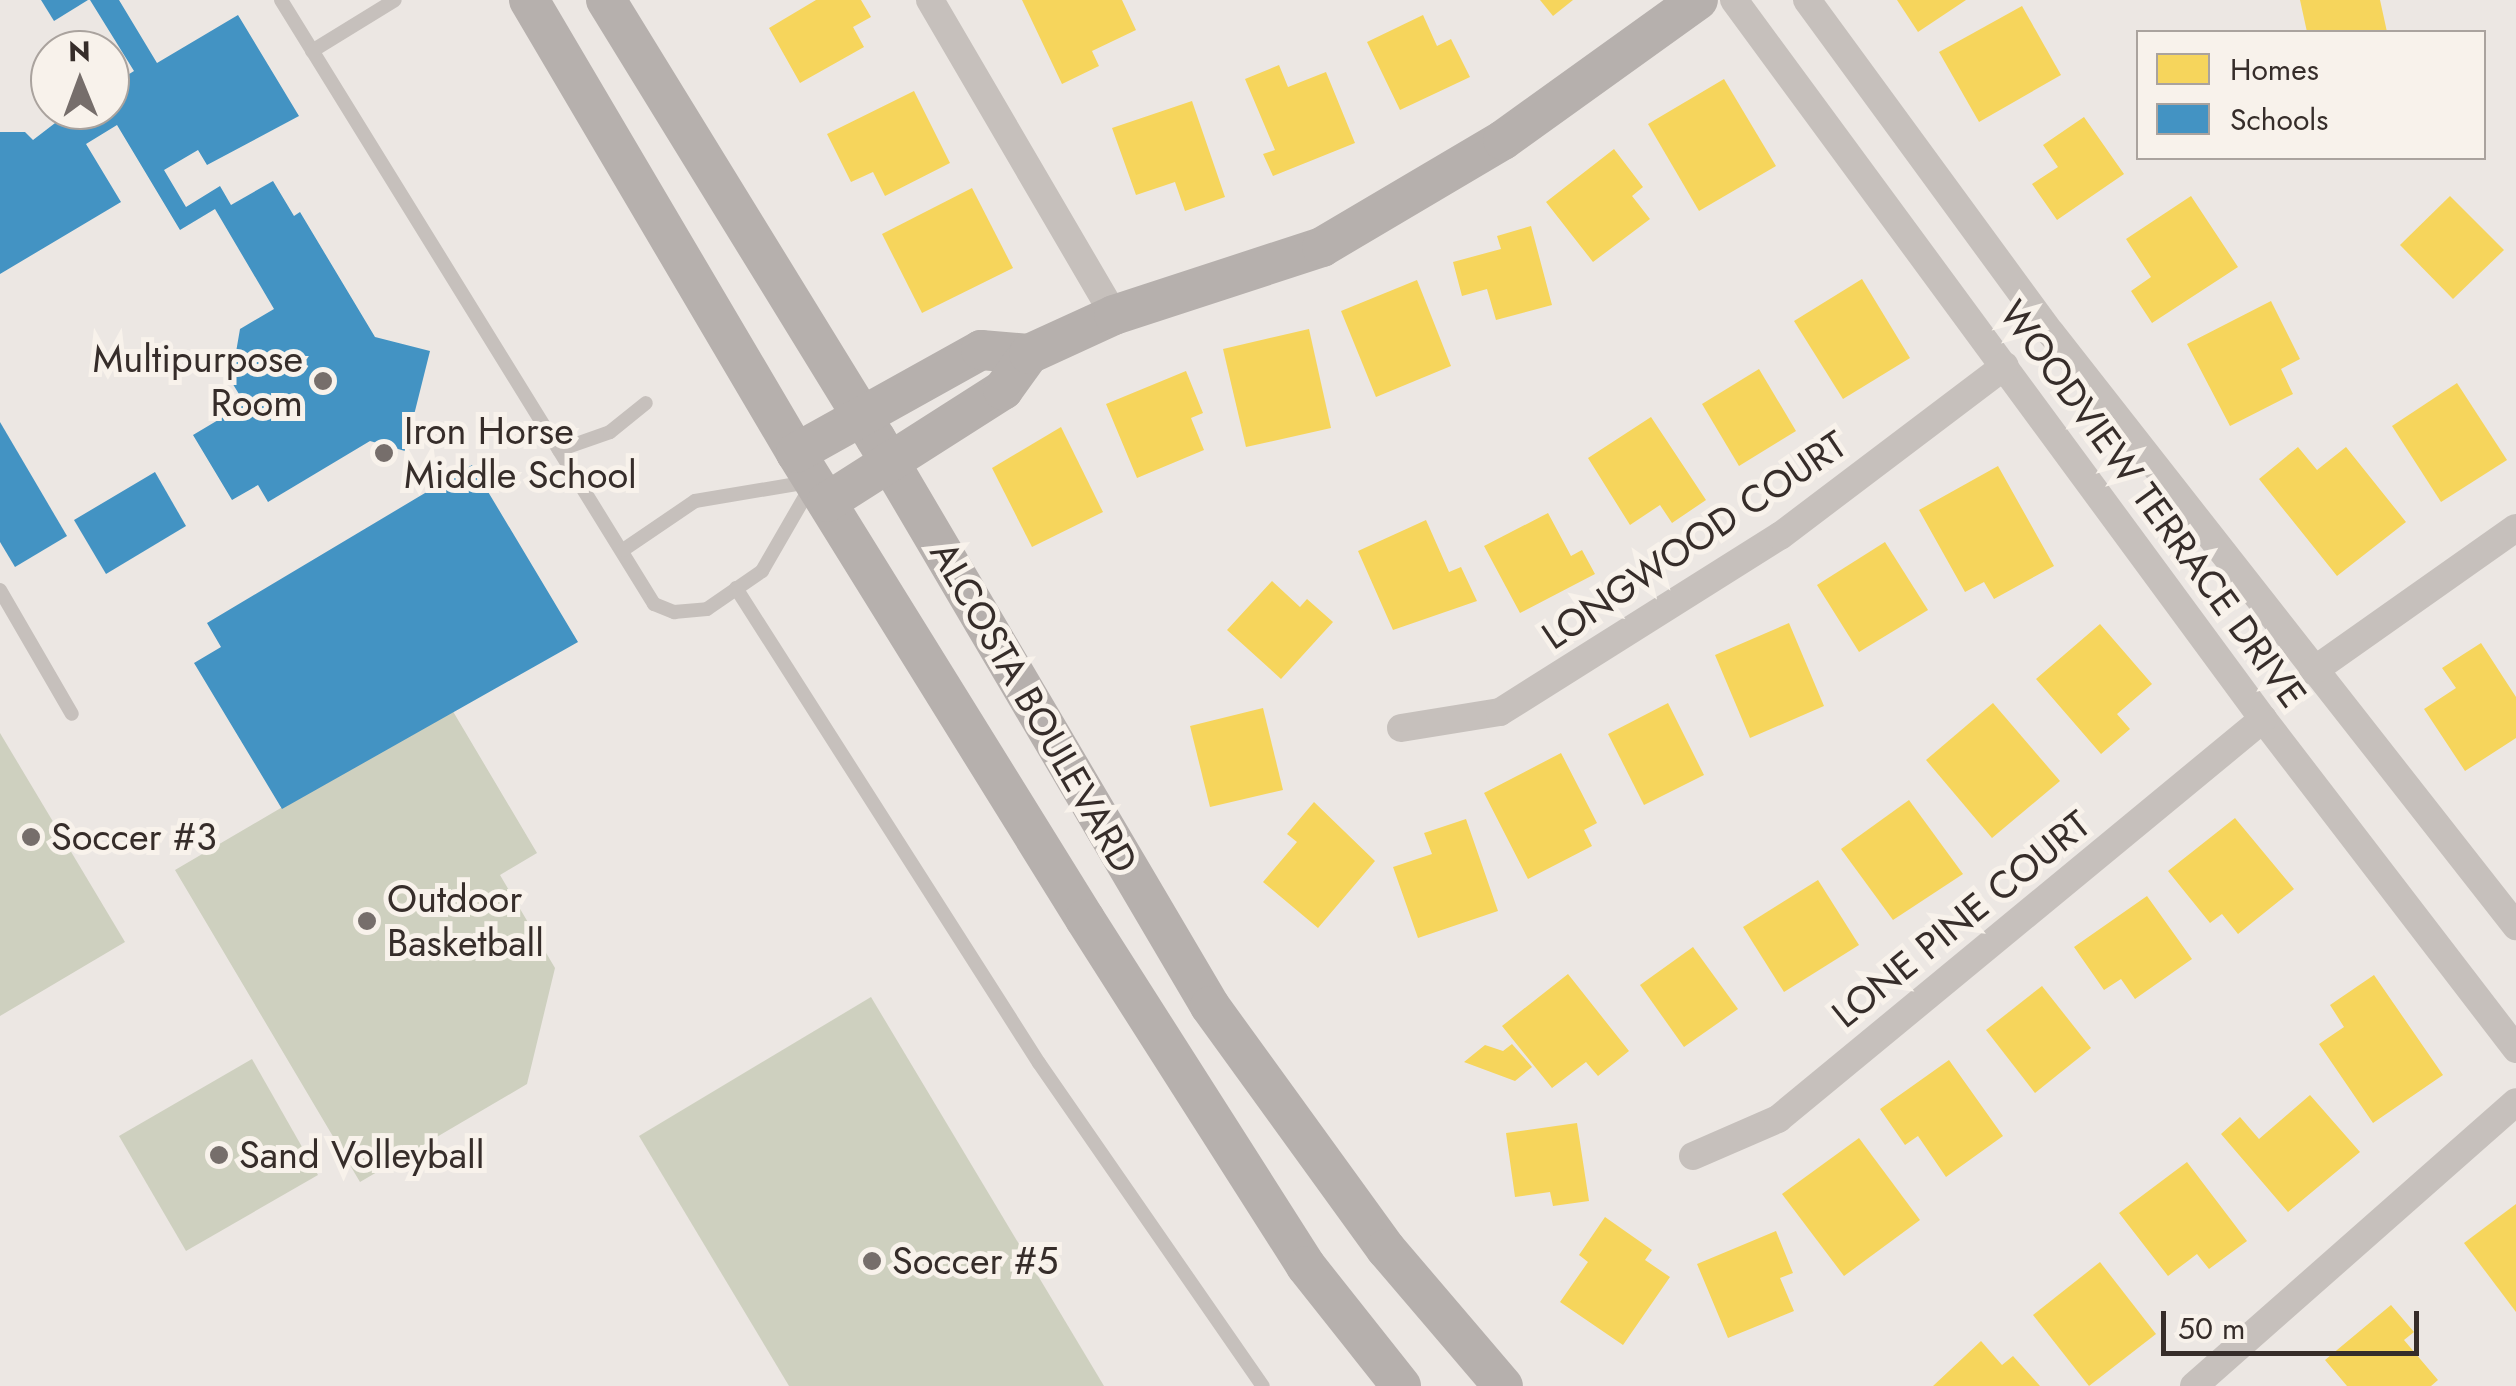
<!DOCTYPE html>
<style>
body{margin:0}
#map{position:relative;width:2516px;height:1386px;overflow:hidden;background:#ece7e3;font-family:Jost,sans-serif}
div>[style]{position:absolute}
.green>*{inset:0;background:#ced0bf}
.homes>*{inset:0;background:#f6d55c}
.schools>*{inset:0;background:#4393c3}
.lane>*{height:14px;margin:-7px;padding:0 7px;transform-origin:7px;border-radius:7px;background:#c6c0bc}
.street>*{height:28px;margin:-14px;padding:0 14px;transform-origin:14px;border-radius:14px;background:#c6c0bc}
.secondary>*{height:40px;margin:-20px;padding:0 20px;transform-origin:20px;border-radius:20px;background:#b6b0ad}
.dots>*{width:28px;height:28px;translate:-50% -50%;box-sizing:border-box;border:5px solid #f8f2eb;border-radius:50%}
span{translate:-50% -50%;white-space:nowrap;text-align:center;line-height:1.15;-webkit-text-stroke:10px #f8f2eb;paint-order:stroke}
.poi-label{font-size:38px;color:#362d2a}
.right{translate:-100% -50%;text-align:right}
.left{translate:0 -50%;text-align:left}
.street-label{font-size:38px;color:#362d2a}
.legend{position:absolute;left:2136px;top:30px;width:350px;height:130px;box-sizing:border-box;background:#f8f2eb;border:2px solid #aaa39e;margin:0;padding:12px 18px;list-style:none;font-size:30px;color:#362d2a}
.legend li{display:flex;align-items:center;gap:20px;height:50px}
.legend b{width:50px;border:2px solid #aaa39e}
.north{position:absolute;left:30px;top:30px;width:100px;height:100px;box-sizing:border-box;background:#f8f2eb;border:2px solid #aaa39e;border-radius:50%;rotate:359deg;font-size:28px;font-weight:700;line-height:40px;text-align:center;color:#362d2a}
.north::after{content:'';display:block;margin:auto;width:35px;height:45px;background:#766e6b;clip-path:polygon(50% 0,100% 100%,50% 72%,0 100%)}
.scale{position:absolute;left:2161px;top:1311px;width:258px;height:45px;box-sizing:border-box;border:5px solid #362d2a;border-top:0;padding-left:12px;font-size:30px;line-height:35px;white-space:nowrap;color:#362d2a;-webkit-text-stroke:8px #f8f2eb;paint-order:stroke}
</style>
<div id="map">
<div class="green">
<i style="clip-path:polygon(451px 708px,537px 853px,500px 875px,555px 968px,527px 1084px,360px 1182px,175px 870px)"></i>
<i style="clip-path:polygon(0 733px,125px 942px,0 1016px)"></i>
<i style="clip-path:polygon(871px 997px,1104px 1386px,789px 1386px,639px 1136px)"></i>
<i style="clip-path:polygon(252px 1059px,318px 1175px,186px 1251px,119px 1136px)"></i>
</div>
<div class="homes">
<i style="clip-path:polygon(816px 0,861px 0,871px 17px,853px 27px,864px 47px,800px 83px,769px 28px)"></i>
<i style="clip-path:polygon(1022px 0,1122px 0,1136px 30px,1092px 51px,1099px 66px,1062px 84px)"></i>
<i style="clip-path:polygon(1540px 0,1573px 0,1553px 16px)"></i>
<i style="clip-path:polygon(1897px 0,1966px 0,1918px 32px)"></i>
<i style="clip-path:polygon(2300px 0,2380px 0,2387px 32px,2307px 32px)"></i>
<i style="clip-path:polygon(2022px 6px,2061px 75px,1979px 122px,1939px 52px)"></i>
<i style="clip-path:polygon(1423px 15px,1437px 46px,1451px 39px,1470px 77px,1400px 110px,1367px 42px)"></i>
<i style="clip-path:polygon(1279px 65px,1288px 87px,1326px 72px,1355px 143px,1273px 176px,1263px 154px,1275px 150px,1245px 79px)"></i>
<i style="clip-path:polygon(1724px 79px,1776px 166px,1699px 211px,1648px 124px)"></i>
<i style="clip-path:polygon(914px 91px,950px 163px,885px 196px,873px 172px,851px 182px,827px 134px)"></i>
<i style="clip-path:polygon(1192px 101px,1225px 197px,1185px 211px,1175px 182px,1136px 195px,1112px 128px)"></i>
<i style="clip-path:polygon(2084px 117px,2124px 174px,2057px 220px,2032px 184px,2058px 167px,2043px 145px)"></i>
<i style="clip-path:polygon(1614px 149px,1643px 187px,1632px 196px,1650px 219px,1593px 262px,1546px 202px)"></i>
<i style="clip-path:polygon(972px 188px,1013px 268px,922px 313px,882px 234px)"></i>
<i style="clip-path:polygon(2191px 196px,2238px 267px,2152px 323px,2131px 291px,2151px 277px,2126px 239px)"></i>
<i style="clip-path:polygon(2450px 196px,2504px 250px,2453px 299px,2400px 245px)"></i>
<i style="clip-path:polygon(1531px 226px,1552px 305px,1496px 320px,1487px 289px,1462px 296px,1453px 262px,1501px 249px,1497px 236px)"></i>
<i style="clip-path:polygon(1862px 279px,1910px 358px,1843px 399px,1794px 321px)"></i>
<i style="clip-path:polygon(1417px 280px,1451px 366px,1376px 397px,1341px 311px)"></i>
<i style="clip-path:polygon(2271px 301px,2300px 359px,2281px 369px,2293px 394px,2230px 426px,2187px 344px)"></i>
<i style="clip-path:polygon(1309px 329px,1331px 428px,1246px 447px,1223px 349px)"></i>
<i style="clip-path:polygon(1759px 369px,1796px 431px,1739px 466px,1702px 404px)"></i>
<i style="clip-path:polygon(1186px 371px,1203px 413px,1191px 418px,1204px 450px,1137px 478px,1106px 404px)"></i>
<i style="clip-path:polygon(2457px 383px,2507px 460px,2441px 502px,2392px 426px)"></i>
<i style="clip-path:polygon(1651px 417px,1706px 500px,1672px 523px,1660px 505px,1630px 525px,1588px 458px)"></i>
<i style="clip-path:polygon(1061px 427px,1103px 512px,1032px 547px,992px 468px)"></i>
<i style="clip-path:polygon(2298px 447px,2317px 470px,2346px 447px,2406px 522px,2337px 576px,2259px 479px)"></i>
<i style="clip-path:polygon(1998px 466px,2054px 566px,1994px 599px,1984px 582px,1965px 592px,1919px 510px)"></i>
<i style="clip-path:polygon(1548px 513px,1571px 556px,1582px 550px,1595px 574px,1520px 613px,1484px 546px)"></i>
<i style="clip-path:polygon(1426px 520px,1449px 572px,1461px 567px,1477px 601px,1393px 630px,1358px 551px)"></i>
<i style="clip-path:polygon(1885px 542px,1928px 610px,1859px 652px,1817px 585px)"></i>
<i style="clip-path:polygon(1272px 581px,1300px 607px,1307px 599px,1333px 622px,1281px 679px,1227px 630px)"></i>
<i style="clip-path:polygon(1789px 623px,1824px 706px,1750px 738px,1715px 655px)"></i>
<i style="clip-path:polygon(2100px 624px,2152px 684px,2117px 714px,2130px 729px,2101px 754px,2036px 679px)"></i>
<i style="clip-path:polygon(2481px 643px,2516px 697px,2516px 738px,2465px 771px,2424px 709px,2456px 688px,2442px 668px)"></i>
<i style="clip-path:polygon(1668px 703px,1704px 775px,1644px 805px,1608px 734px)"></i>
<i style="clip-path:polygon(1993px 703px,2060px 781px,1992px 838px,1926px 760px)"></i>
<i style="clip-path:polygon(1263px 708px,1283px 790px,1210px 807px,1190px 726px)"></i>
<i style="clip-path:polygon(1561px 753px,1597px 823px,1584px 830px,1592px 846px,1528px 879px,1484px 793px)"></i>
<i style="clip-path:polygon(1909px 800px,1963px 874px,1893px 920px,1841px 849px)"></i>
<i style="clip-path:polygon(1314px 802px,1375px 861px,1318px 928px,1263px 882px,1297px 842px,1287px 834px)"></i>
<i style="clip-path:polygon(2235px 818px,2294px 889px,2238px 934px,2222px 914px,2210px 923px,2168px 871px)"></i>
<i style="clip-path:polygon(1466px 819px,1498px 911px,1418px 938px,1393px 867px,1432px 854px,1424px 833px)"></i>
<i style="clip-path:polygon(1818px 880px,1859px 945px,1784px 992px,1743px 927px)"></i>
<i style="clip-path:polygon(2147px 896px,2192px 959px,2135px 999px,2121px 979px,2104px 990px,2074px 947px)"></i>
<i style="clip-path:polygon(1693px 947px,1738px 1009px,1684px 1047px,1640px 985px)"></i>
<i style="clip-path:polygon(1568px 974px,1629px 1051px,1598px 1076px,1586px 1062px,1552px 1088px,1502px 1026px)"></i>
<i style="clip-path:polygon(2374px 975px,2443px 1075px,2373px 1123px,2319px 1044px,2344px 1027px,2330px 1005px)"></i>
<i style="clip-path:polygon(2042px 986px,2091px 1048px,2035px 1093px,1986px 1030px)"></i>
<i style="clip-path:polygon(1512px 1044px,1532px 1067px,1515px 1081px,1464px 1062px,1485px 1045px,1503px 1051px)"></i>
<i style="clip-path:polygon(1949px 1060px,2003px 1136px,1946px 1177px,1918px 1136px,1905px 1145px,1880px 1109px)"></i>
<i style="clip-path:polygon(2310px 1095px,2360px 1152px,2288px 1212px,2221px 1134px,2240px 1117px,2259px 1139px)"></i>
<i style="clip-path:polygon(1577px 1123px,1589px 1201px,1553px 1206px,1550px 1192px,1515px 1197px,1506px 1133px)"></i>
<i style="clip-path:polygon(1859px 1138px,1920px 1220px,1844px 1276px,1782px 1194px)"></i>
<i style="clip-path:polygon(2187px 1162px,2247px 1241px,2209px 1269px,2197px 1254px,2168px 1276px,2119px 1213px)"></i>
<i style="clip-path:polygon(2516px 1204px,2516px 1312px,2464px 1243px)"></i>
<i style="clip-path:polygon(1605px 1217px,1652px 1250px,1645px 1260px,1670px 1277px,1623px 1345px,1560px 1302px,1588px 1262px,1579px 1255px)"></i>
<i style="clip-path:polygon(1776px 1231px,1793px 1273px,1780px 1278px,1794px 1311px,1728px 1338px,1697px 1264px)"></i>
<i style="clip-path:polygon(2100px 1262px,2156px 1334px,2089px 1386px,2033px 1315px)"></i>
<i style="clip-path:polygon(2391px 1305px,2414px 1332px,2404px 1340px,2438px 1380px,2431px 1386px,2347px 1386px,2325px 1360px)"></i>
<i style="clip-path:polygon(1981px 1341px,2002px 1365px,2013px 1356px,2040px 1386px,1933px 1386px)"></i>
</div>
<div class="schools">
<i style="clip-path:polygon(41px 0,88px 0,54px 21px)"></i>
<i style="clip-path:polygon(90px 0,119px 0,157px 63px,238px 15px,299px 116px,207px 165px,198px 150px,164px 170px,186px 207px,220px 186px,231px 205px,273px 181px,294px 216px,300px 212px,375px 337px,430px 351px,405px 451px,370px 441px,268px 502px,258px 485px,232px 500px,193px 435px,245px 404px,231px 381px,240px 329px,274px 309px,215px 209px,180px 230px,117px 125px,86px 144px,121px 202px,0 274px,0 132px,25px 132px,33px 140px,72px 110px,110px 110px,110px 86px,134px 71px)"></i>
<i style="clip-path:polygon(0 422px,67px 536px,15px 567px,0 542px)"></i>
<i style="clip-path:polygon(472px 465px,578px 642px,282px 809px,194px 663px,221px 647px,207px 623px)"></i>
<i style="clip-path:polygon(155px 472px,186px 526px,106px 574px,74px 520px)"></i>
</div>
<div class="lane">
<i style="left:281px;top:0;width:710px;rotate:58.3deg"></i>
<i style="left:654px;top:604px;width:22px;rotate:22deg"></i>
<i style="left:674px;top:612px;width:33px;rotate:-5deg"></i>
<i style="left:707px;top:609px;width:67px;rotate:-34.6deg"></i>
<i style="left:762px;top:571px;width:98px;rotate:-60deg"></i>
<i style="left:312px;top:51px;width:97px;rotate:-31.6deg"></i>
<i style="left:559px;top:450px;width:54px;rotate:-19.4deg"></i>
<i style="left:610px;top:432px;width:46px;rotate:-38.9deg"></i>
<i style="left:623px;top:550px;width:87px;rotate:-34.2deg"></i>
<i style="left:695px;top:501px;width:115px;rotate:-9.5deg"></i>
<i style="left:736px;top:588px;width:563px;rotate:57.47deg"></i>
<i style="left:1039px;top:1063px;width:393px;rotate:55.3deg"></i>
<i style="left:0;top:590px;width:143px;rotate:59.9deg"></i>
</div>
<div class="street">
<i style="left:930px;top:0;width:365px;rotate:59.7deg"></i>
<i style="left:1734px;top:0;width:893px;rotate:53.66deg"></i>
<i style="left:2263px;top:719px;width:416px;rotate:52.5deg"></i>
<i style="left:1807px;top:0;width:413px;rotate:53.8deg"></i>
<i style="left:2051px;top:333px;width:754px;rotate:51.9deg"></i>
<i style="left:2313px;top:671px;width:248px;rotate:-35.2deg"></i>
<i style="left:1401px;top:728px;width:100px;rotate:-9.2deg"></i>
<i style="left:1500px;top:712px;width:331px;rotate:-32.2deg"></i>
<i style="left:1780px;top:536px;width:282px;rotate:-37.1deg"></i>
<i style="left:1693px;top:1156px;width:93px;rotate:-23.5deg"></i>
<i style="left:1778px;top:1119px;width:629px;rotate:-39.51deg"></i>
<i style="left:2194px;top:1386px;width:429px;rotate:-41.4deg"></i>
</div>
<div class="secondary">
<i style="left:529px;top:0;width:526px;rotate:59.48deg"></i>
<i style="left:796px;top:453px;width:548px;rotate:58.19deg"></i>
<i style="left:1085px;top:919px;width:411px;rotate:57.5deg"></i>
<i style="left:1306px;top:1266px;width:153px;rotate:51.6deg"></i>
<i style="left:606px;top:0;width:515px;rotate:58.41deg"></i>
<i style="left:876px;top:439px;width:658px;rotate:59.5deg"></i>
<i style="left:1210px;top:1006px;width:300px;rotate:54.1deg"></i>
<i style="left:1386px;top:1249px;width:180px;rotate:49.5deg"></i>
<i style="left:796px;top:453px;width:212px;rotate:-29.1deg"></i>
<i style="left:981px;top:350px;width:48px;rotate:4.8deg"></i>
<i style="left:827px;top:502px;width:209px;rotate:-32.5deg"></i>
<i style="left:1003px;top:390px;width:44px;rotate:-54.2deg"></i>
<i style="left:1029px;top:354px;width:94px;rotate:-24.6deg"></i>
<i style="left:1114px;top:315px;width:219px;rotate:-18.1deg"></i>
<i style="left:1322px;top:247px;width:210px;rotate:-30.6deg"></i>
<i style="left:1503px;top:140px;width:240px;rotate:-35.7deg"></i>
</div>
<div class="dots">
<i style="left:323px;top:381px;background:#766e6b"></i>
<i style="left:384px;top:453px;background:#766e6b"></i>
<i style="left:31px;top:837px;background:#766e6b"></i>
<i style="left:367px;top:921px;background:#766e6b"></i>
<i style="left:219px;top:1155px;background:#766e6b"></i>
<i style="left:872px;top:1261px;background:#766e6b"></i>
</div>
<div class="poi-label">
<span class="right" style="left:303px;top:381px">Multipurpose<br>Room</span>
<span class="left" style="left:404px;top:453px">Iron Horse<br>Middle School</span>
<span class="left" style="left:51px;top:837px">Soccer #3</span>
<span class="left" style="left:387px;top:921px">Outdoor<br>Basketball</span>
<span class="left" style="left:239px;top:1155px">Sand Volleyball</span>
<span class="left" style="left:892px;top:1261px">Soccer #5</span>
</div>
<div class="street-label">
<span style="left:2153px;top:504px;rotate:54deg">WOODVIEW TERRACE DRIVE</span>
<span style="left:1694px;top:540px;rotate:-34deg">LONGWOOD COURT</span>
<span style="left:1034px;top:707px;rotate:60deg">ALCOSTA BOULEVARD</span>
<span style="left:1961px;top:919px;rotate:-39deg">LONE PINE COURT</span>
</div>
<ul class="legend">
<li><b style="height:28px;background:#f6d55c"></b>Homes</li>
<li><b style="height:28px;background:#4393c3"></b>Schools</li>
</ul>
<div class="north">N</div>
<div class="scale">50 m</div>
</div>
